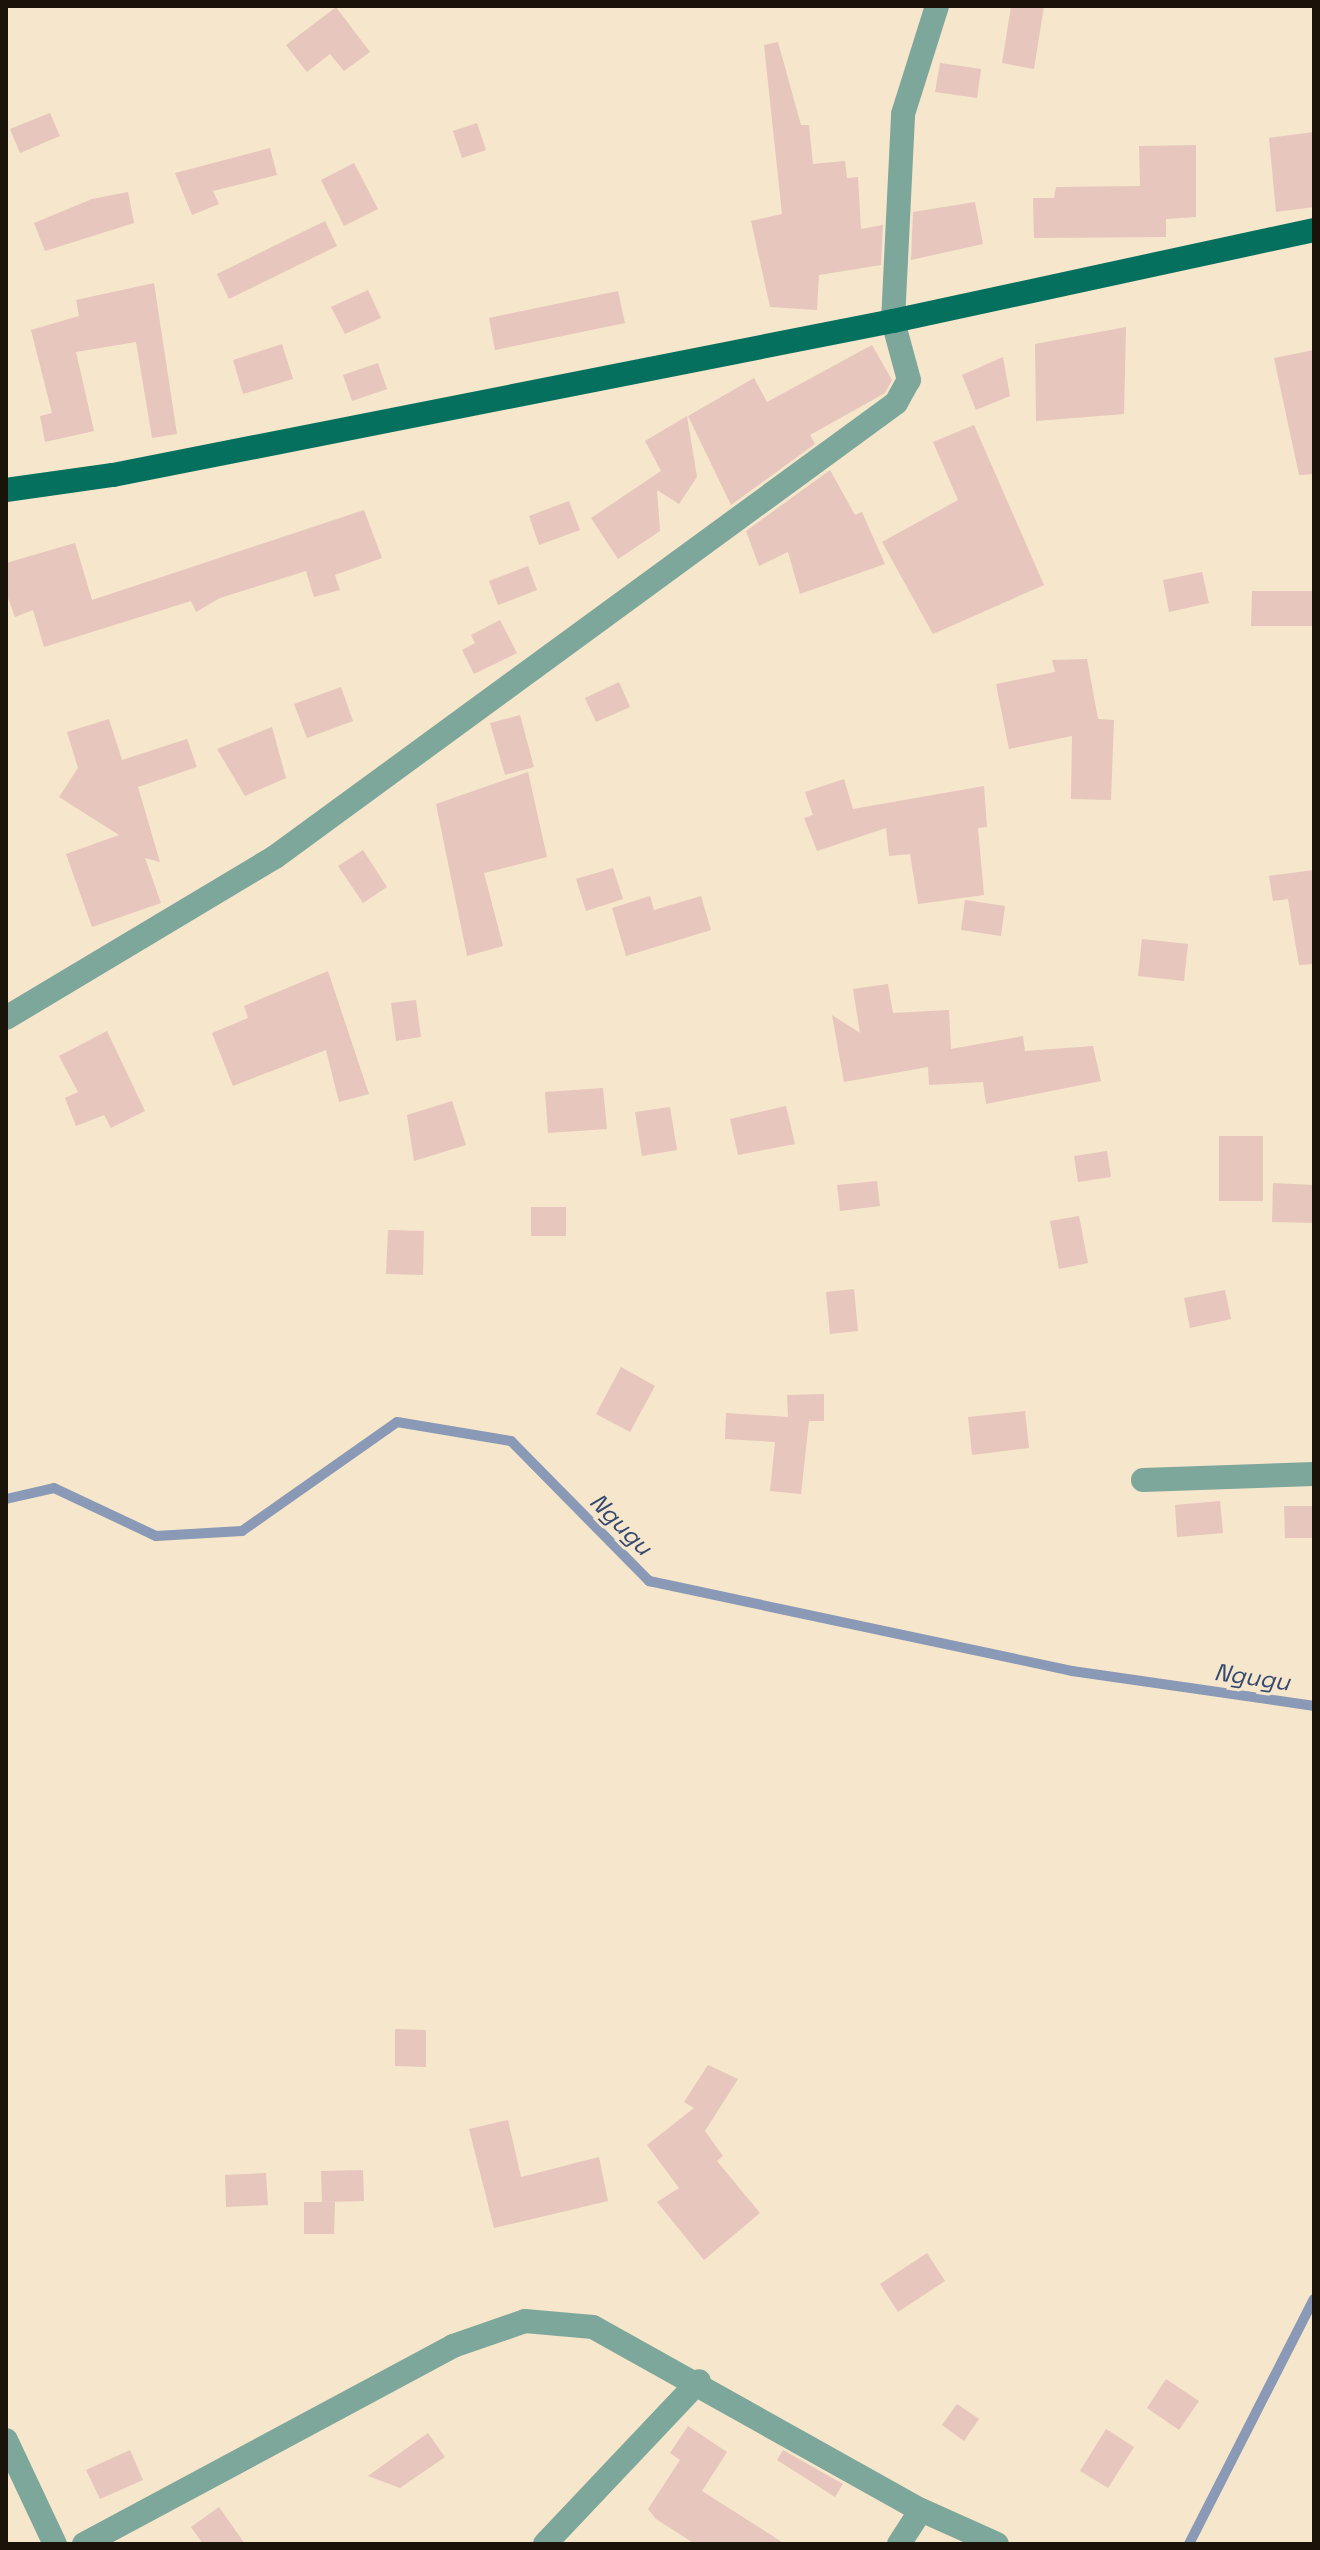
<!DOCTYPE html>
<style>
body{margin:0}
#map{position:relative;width:1320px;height:2550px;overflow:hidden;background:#f6e6cb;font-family:"Space Grotesk",sans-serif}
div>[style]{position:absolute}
.stream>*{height:10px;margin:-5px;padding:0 5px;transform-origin:5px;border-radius:5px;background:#8999b6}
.building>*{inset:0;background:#e6c6bd}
.minor>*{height:24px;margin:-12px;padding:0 12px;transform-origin:12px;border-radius:12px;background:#7ea79c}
.major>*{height:24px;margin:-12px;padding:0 12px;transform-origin:12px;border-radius:12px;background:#04705d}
span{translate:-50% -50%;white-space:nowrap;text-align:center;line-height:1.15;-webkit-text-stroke:6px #f6e6cb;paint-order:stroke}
.water-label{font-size:24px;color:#324871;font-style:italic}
.frame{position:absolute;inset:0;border:8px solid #19130a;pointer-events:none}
</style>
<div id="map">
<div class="stream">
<i style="left:6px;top:1499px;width:49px;rotate:-12.9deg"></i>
<i style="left:54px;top:1488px;width:113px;rotate:25.2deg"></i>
<i style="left:156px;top:1536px;width:86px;rotate:-3.3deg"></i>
<i style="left:242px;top:1531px;width:189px;rotate:-35.1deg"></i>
<i style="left:397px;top:1422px;width:116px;rotate:9.5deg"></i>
<i style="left:511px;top:1441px;width:197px;rotate:45.4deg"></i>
<i style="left:649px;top:1581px;width:432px;rotate:12deg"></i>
<i style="left:1072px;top:1671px;width:245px;rotate:8.2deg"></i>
<i style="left:1189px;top:2544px;width:275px;rotate:-63deg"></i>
</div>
<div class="building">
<i style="clip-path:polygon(1011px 6px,1044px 6px,1034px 69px,1002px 63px)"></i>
<i style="clip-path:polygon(336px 7px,370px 52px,344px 71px,330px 54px,307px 72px,286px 45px)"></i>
<i style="clip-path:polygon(778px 42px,801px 125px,809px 125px,813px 164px,845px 161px,847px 178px,858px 177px,861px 229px,883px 225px,881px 265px,819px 275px,817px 310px,770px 307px,751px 221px,782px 214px,764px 45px)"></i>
<i style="clip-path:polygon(940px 63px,981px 69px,977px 98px,935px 92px)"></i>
<i style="clip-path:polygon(50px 113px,60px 136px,20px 153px,10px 129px)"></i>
<i style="clip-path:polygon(477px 123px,486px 150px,462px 158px,453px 131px)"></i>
<i style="clip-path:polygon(1314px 132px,1314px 207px,1276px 212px,1269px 138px)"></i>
<i style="clip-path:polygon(1196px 145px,1196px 217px,1166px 219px,1166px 237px,1034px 238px,1033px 198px,1054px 198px,1056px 187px,1140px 186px,1139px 146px)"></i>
<i style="clip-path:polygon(270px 148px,277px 175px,213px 191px,219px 204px,192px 215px,175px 173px)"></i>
<i style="clip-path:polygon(354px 163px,378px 209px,344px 226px,321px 180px)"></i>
<i style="clip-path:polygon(128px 192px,134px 223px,45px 251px,34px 223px,92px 199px)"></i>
<i style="clip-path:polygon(975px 202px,983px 244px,911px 260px,913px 212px)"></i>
<i style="clip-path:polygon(325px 221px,337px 246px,229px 299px,217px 274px)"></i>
<i style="clip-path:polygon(154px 283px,177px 434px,152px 438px,136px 342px,76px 352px,94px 431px,45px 442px,40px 416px,52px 413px,31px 330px,79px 316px,76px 300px)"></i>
<i style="clip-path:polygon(368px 290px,381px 318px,345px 334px,331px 307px)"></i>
<i style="clip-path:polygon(618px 291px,625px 323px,495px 350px,489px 318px)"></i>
<i style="clip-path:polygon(1126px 327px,1124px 414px,1036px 421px,1035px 344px)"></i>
<i style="clip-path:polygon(282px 344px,293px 379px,243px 394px,233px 360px)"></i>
<i style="clip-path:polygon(872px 345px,892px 380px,885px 393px,810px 435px,815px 444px,731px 505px,688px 416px,754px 378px,767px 402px)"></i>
<i style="clip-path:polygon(1314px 350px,1314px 474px,1299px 475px,1274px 358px)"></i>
<i style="clip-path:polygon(1003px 357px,1010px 396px,976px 410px,962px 375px)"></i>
<i style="clip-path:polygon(378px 363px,387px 389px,352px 401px,343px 375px)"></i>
<i style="clip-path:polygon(687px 416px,697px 477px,679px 504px,657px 490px,660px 531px,618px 559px,591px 518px,661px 471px,645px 441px)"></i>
<i style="clip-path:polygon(974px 425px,1044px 585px,933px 634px,882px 542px,958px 500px,933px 442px)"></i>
<i style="clip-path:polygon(830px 470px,855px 515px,862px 512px,885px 564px,800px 594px,788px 552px,759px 566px,746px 531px)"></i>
<i style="clip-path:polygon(569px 501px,580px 530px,539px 545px,529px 516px)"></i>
<i style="clip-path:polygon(364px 510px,382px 558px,335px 575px,340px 590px,314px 597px,306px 571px,220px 598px,196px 612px,191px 601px,44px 647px,33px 610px,15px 617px,6px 593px,6px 563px,75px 543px,92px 600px)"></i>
<i style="clip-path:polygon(528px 566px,537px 590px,498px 605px,489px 581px)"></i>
<i style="clip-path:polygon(1202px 572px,1209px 603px,1169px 612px,1163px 580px)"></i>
<i style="clip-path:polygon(1252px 591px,1314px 591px,1314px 626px,1251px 626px)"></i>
<i style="clip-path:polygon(500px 620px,517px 653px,474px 674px,462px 650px,475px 643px,471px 635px)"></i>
<i style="clip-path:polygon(1087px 659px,1098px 719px,1114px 720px,1111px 800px,1071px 799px,1072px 736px,1009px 749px,996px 684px,1055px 672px,1052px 660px)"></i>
<i style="clip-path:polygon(619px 682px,630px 707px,596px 722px,585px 698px)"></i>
<i style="clip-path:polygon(341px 687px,353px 721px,307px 738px,294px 704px)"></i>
<i style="clip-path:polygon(520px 715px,534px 767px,505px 775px,490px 723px)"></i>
<i style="clip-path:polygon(109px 719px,122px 760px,187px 739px,197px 767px,138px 787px,160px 862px,145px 858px,161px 903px,92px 927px,66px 854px,119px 835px,59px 797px,78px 768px,67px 732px)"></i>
<i style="clip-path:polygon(272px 727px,286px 778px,245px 796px,217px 749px)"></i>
<i style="clip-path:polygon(528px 772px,547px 857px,484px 873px,503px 946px,467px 956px,436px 804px)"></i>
<i style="clip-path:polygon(844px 779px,853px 809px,984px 786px,987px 827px,978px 828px,984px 895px,918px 904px,910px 854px,889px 856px,886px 828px,817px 851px,804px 818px,813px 815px,805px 792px)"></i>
<i style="clip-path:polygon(363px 850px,387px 887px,363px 903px,338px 866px)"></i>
<i style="clip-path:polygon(613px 868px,623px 899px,586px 911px,576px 879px)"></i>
<i style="clip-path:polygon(1314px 870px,1314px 964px,1299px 965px,1288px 899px,1273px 901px,1269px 876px)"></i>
<i style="clip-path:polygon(650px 896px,654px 910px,701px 896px,711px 930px,626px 956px,612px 908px)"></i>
<i style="clip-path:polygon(965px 900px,1005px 906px,1001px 936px,961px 930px)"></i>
<i style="clip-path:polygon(1142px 939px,1188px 944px,1184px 981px,1138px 976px)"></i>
<i style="clip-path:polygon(328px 971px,369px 1094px,339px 1102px,326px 1050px,233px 1086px,212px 1033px,248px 1018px,244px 1006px)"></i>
<i style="clip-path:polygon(888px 984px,893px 1013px,949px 1010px,951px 1049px,1023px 1036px,1025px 1051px,1093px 1046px,1101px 1081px,986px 1104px,983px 1082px,929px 1085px,928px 1067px,844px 1082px,832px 1015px,860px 1033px,853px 989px)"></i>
<i style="clip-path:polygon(416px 1000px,421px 1037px,396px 1041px,391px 1003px)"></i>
<i style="clip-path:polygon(107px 1031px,145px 1111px,111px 1128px,104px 1115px,76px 1126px,65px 1098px,78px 1092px,59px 1056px)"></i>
<i style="clip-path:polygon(603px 1088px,607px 1129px,548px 1133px,545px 1092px)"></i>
<i style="clip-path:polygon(452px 1101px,466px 1145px,414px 1161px,407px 1115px)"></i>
<i style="clip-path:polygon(786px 1106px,795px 1144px,738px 1155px,730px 1119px)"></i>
<i style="clip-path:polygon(670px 1107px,677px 1150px,642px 1156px,635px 1112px)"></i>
<i style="clip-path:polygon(1219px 1136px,1263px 1136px,1263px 1201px,1219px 1201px)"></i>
<i style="clip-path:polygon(1107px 1151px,1111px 1177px,1078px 1182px,1074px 1156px)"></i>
<i style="clip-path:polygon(877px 1181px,880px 1206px,840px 1211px,837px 1185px)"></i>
<i style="clip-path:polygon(1273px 1183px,1314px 1185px,1314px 1223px,1272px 1222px)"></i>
<i style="clip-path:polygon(531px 1207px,566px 1207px,566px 1236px,531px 1236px)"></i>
<i style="clip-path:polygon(1079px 1216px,1088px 1263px,1059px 1269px,1050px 1221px)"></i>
<i style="clip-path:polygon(388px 1230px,424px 1231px,423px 1275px,386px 1274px)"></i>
<i style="clip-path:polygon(854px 1289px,858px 1331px,830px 1334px,826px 1292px)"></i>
<i style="clip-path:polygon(1225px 1290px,1231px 1319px,1190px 1328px,1184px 1298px)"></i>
<i style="clip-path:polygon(621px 1367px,655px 1386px,630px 1432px,596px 1414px)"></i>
<i style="clip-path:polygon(824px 1394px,824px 1421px,809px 1421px,801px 1494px,770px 1491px,775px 1442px,725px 1439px,726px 1413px,788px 1417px,787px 1395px)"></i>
<i style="clip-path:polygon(1025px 1411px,1029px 1448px,972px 1455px,968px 1417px)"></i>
<i style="clip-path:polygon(1220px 1501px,1223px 1533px,1177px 1537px,1175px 1505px)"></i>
<i style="clip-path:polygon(1284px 1506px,1314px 1506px,1314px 1538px,1285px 1538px)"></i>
<i style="clip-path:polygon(395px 2029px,426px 2030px,426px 2067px,395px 2066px)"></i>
<i style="clip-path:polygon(708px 2065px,738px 2079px,705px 2131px,723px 2156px,717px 2161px,760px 2213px,704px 2260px,657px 2202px,679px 2188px,647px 2145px,694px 2108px,684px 2102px)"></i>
<i style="clip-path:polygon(508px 2120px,521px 2177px,599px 2157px,608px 2201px,494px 2228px,469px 2129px)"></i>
<i style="clip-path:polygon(363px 2170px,364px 2201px,322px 2202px,321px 2171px)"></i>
<i style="clip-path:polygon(266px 2173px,268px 2205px,226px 2207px,225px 2175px)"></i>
<i style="clip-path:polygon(304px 2202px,335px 2202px,334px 2234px,304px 2234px)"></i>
<i style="clip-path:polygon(927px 2253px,945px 2281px,898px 2312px,880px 2284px)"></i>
<i style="clip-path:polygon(1166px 2379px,1199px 2401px,1179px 2430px,1147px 2408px)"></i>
<i style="clip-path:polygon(957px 2404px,979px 2419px,964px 2441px,942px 2425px)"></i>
<i style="clip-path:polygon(688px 2426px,727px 2452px,702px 2491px,785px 2544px,695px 2544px,656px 2519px,648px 2509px,680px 2460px,670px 2453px)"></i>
<i style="clip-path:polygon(1106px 2429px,1134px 2447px,1108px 2488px,1080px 2471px)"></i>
<i style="clip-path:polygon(428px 2433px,445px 2457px,400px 2488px,368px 2476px)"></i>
<i style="clip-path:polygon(130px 2450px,143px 2480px,100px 2499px,86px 2470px)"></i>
<i style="clip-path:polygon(783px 2450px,843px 2484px,835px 2497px,777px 2460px)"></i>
<i style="clip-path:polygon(219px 2507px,245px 2544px,203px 2544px,191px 2527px)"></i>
</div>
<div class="minor">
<i style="left:6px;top:1018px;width:313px;rotate:-30.9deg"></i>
<i style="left:275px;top:857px;width:769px;rotate:-36.17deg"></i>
<i style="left:896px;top:403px;width:26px;rotate:-61deg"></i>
<i style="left:909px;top:380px;width:61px;rotate:-105.2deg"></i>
<i style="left:893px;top:321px;width:207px;rotate:-87.2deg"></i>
<i style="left:903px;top:114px;width:113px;rotate:-72.5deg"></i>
<i style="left:1143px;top:1480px;width:171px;rotate:-2deg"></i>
<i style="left:6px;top:2440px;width:115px;rotate:64.8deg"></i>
<i style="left:84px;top:2544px;width:419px;rotate:-28.2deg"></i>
<i style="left:453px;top:2346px;width:76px;rotate:-19.1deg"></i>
<i style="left:525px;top:2321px;width:68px;rotate:5deg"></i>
<i style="left:593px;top:2327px;width:376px;rotate:29.2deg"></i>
<i style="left:921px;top:2510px;width:83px;rotate:24.1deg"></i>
<i style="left:545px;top:2544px;width:224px;rotate:-46.6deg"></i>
<i style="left:899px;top:2544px;width:40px;rotate:-57.1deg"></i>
</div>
<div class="major">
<i style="left:6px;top:490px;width:108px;rotate:-8deg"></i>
<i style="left:113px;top:475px;width:795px;rotate:-11.17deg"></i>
<i style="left:893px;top:321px;width:431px;rotate:-12.2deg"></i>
</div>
<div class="water-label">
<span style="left:621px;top:1524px;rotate:45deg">Ngugu</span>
<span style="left:1252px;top:1677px;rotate:8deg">Ngugu</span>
</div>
<div class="frame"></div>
</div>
